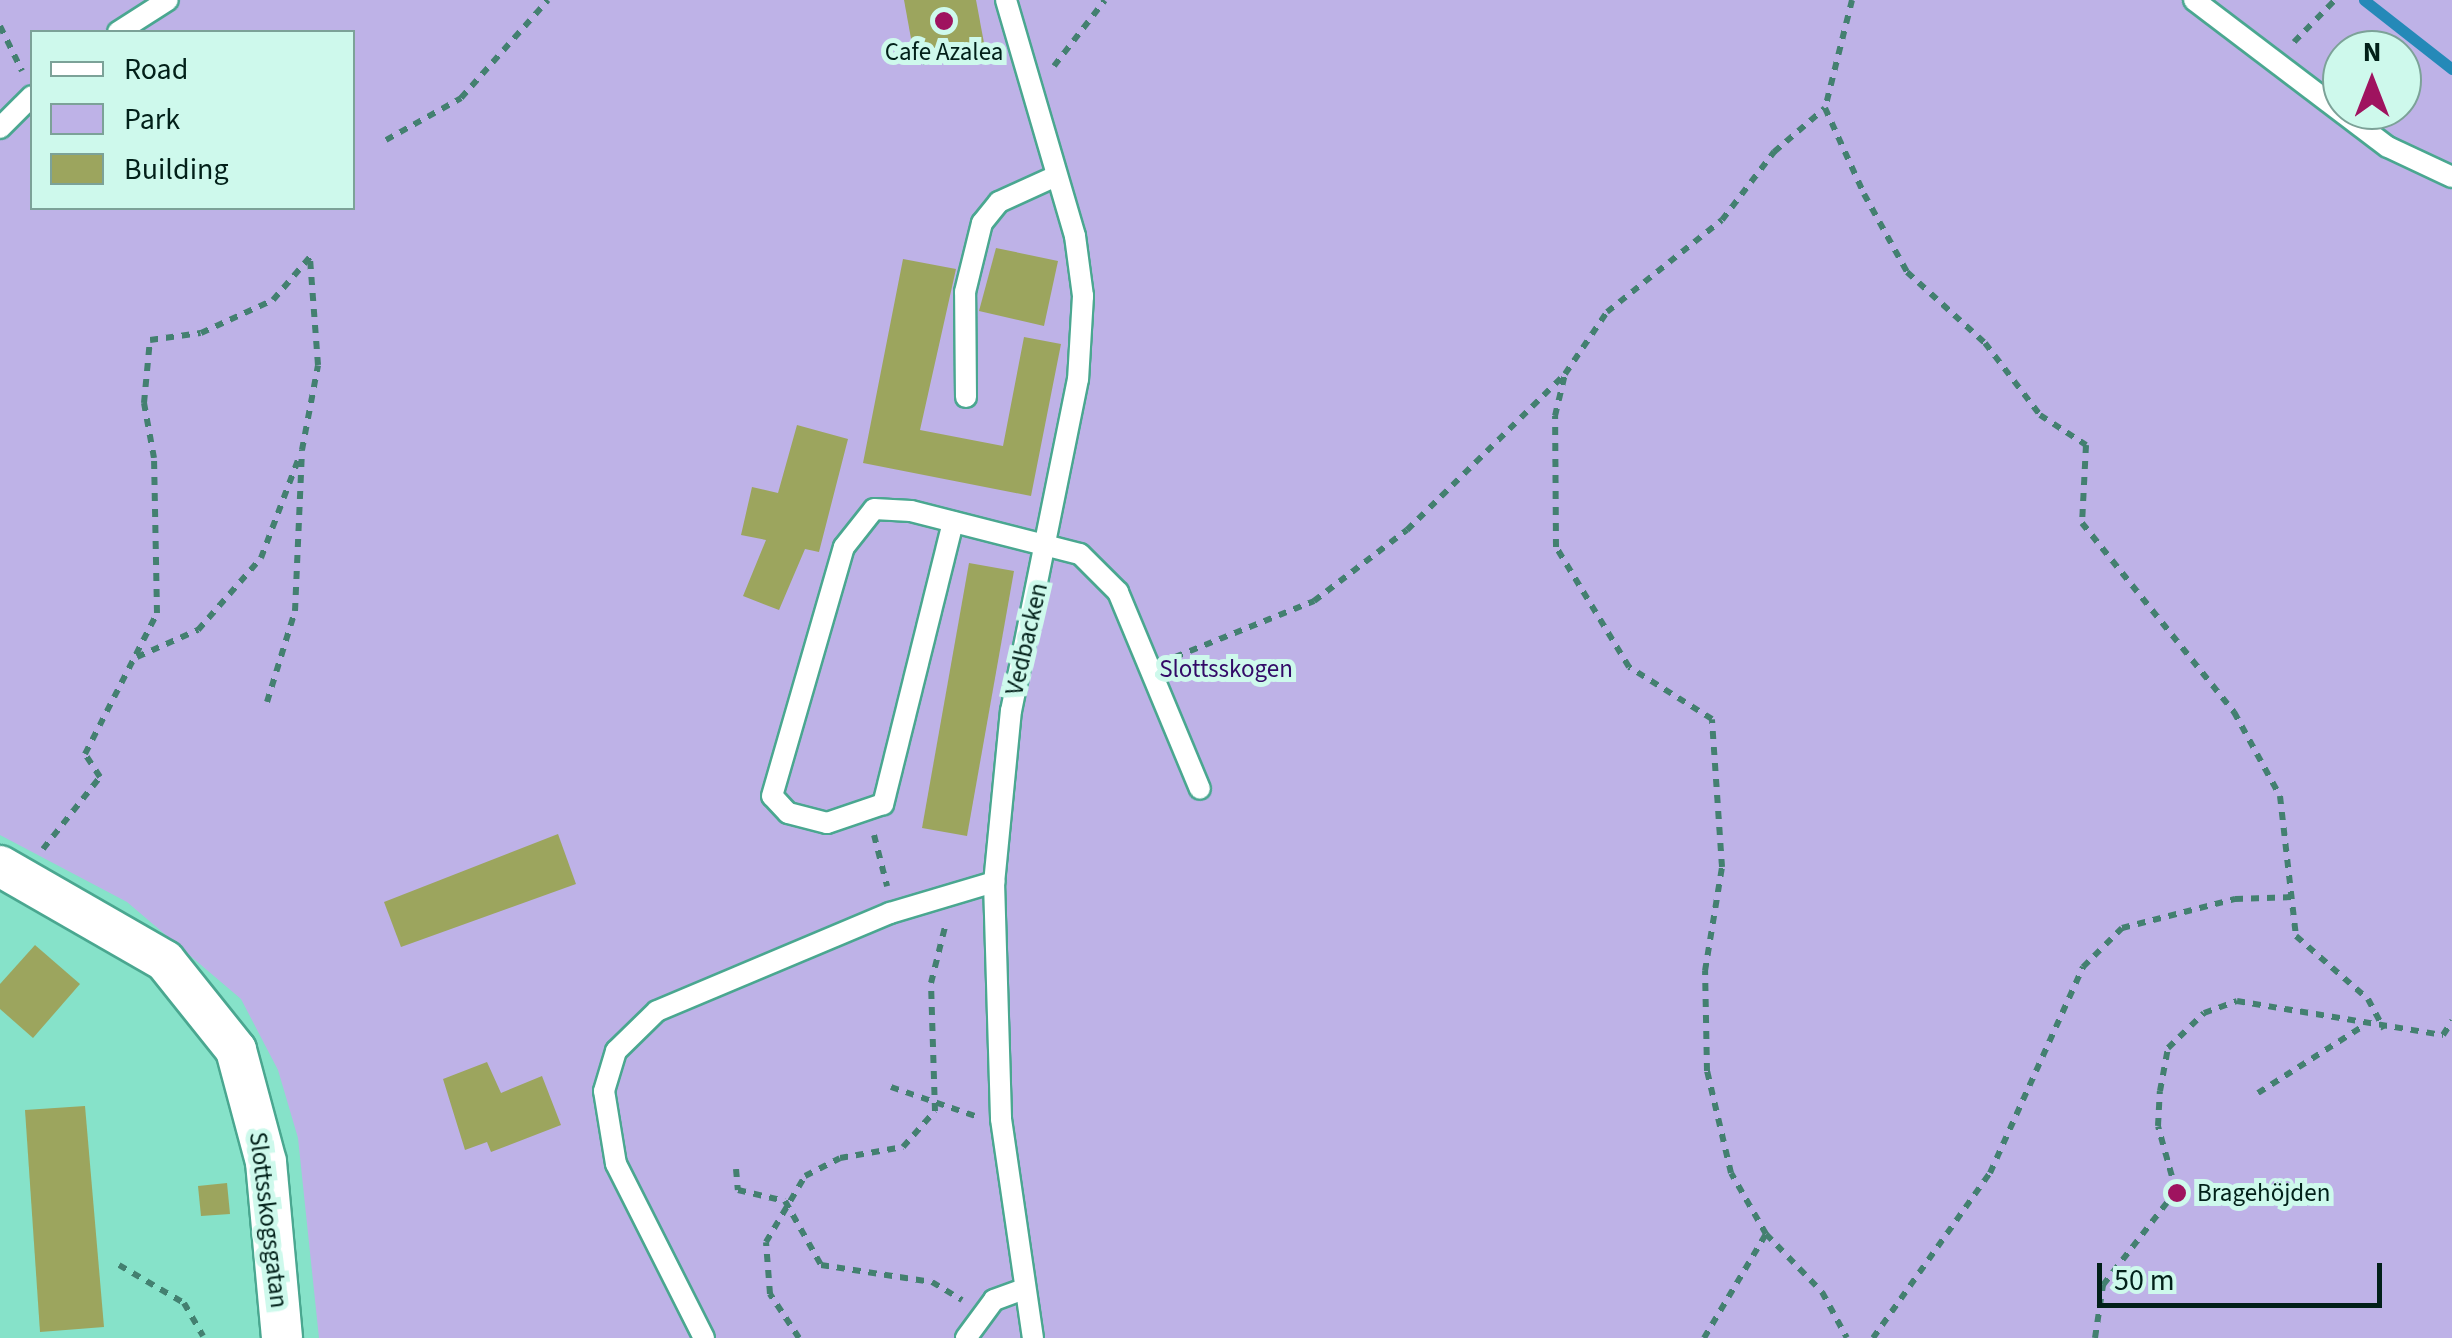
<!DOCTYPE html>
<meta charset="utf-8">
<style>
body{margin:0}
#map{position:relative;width:2452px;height:1338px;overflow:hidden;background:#86e2c9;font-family:"Source Sans 3",sans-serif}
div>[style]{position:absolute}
.green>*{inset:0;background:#beb2e7}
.stream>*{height:11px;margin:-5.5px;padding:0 5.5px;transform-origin:5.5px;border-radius:5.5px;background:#2589b8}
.building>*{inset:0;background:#9ca55e}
.path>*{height:6px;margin-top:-3px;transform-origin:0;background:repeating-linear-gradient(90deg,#438070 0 8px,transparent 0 16px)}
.roads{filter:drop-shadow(2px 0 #4aa790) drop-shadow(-2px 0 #4aa790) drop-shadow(0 2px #4aa790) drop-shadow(0 -2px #4aa790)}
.service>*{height:20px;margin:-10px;padding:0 10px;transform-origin:10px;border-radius:10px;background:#fff}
.minor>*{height:40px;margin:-20px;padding:0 20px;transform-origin:20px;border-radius:20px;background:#fff}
.dots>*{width:28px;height:28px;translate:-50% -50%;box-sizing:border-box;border:5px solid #cef9ec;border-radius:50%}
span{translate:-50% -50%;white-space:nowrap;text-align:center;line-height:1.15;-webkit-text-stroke:10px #cef9ec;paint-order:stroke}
.poi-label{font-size:25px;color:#022019}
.left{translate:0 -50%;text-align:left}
.street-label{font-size:25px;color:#022019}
.park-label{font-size:25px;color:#330b68}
.legend{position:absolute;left:30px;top:30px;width:325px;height:180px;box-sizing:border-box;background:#cef9ec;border:2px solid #7ca298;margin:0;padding:12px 18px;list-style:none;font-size:30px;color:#022019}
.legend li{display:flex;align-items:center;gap:20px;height:50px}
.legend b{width:50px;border:2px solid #7ca298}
.north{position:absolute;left:2322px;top:30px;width:100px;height:100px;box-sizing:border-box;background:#cef9ec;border:2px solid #7ca298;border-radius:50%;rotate:0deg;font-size:28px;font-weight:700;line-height:40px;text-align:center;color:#022019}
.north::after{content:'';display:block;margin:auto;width:35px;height:45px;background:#9f135f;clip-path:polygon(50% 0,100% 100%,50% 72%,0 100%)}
.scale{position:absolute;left:2097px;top:1263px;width:285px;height:45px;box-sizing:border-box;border:5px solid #022019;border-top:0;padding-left:12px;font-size:30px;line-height:35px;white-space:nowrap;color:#022019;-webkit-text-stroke:8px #cef9ec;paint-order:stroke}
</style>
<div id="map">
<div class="green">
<i style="clip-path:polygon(evenodd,0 0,2452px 0,2452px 1338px,319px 1338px,298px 1138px,278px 1070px,241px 999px,127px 902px,0 835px,0 0,32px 32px,352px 32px,352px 208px,32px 208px,32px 32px,0 0,2342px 50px,2402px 50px,2402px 110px,2342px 110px,2342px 50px)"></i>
</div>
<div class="stream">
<i style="left:2364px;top:0;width:112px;rotate:38.1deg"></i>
</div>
<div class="building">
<i style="clip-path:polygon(904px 0,976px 0,984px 43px,914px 55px)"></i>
<i style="clip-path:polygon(996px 248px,1058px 261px,1044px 326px,979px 311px)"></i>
<i style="clip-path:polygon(903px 259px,956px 269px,920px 430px,1003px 446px,1024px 337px,1061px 344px,1031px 496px,863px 463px)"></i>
<i style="clip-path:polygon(797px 425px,848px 439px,819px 552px,805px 549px,779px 610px,743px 596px,766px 540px,741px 535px,752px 487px,778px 493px)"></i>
<i style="clip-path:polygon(969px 563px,1014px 571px,967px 836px,922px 828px)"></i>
<i style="clip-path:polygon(558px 834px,576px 884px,401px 947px,384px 902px)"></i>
<i style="clip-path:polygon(35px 945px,80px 984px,33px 1038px,0 1009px,0 984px)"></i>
<i style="clip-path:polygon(487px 1062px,501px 1093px,542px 1076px,561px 1125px,491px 1152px,487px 1142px,465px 1150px,443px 1079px)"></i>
<i style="clip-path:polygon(85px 1106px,104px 1327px,40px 1332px,25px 1110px)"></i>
<i style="clip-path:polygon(227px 1183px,230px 1214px,201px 1216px,198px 1186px)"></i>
</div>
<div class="path">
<i style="left:1852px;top:0;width:111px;rotate:104deg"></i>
<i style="left:1825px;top:108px;width:94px;rotate:65.6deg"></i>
<i style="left:1864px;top:194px;width:89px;rotate:61.1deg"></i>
<i style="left:1907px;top:272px;width:105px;rotate:42.3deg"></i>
<i style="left:1985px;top:343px;width:91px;rotate:52.6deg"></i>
<i style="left:2040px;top:415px;width:55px;rotate:33.1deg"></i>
<i style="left:2086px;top:445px;width:78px;rotate:92.9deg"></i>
<i style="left:2082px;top:523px;width:243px;rotate:51.2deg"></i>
<i style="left:2234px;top:712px;width:96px;rotate:61.3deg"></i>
<i style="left:2280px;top:796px;width:141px;rotate:83.5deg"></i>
<i style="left:2296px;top:936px;width:96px;rotate:41.2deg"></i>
<i style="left:2368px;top:999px;width:34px;rotate:62deg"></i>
<i style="left:0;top:26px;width:50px;rotate:63.9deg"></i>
<i style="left:2294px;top:42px;width:59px;rotate:-45.7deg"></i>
<i style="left:922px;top:62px;width:74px;rotate:-11.8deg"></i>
<i style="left:1054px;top:66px;width:83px;rotate:-52.3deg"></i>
<i style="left:386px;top:140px;width:86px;rotate:-29.2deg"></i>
<i style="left:461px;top:98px;width:131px;rotate:-48.4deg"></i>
<i style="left:137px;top:657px;width:67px;rotate:-23.9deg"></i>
<i style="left:198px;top:630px;width:96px;rotate:-48.8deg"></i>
<i style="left:261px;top:558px;width:110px;rotate:-69.3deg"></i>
<i style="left:1175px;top:657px;width:150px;rotate:-21.9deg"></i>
<i style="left:1314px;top:601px;width:117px;rotate:-37.4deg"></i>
<i style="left:1407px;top:530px;width:219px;rotate:-44.6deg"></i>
<i style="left:267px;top:702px;width:95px;rotate:-72.9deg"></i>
<i style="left:295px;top:611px;width:161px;rotate:-87.5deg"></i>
<i style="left:302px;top:450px;width:86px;rotate:-79.3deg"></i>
<i style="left:318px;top:365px;width:107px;rotate:-94.3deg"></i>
<i style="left:874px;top:835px;width:53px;rotate:75.7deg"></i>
<i style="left:43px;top:849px;width:92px;rotate:-51.6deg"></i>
<i style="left:100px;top:777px;width:27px;rotate:-123deg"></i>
<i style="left:85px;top:754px;width:158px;rotate:-62.9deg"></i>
<i style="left:157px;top:613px;width:155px;rotate:-91.1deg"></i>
<i style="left:154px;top:458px;width:56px;rotate:-100.3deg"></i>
<i style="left:144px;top:403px;width:63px;rotate:-84.6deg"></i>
<i style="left:150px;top:340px;width:51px;rotate:-7.8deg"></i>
<i style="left:201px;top:333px;width:79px;rotate:-24.6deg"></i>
<i style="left:273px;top:300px;width:57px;rotate:-49.3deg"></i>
<i style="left:891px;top:1087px;width:89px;rotate:19deg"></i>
<i style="left:2258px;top:1093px;width:121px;rotate:-32.5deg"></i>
<i style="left:736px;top:1169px;width:21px;rotate:85deg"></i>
<i style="left:738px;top:1190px;width:48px;rotate:13.2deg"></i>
<i style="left:785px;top:1201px;width:73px;rotate:60.6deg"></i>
<i style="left:821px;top:1265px;width:112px;rotate:8.7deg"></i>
<i style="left:932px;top:1282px;width:35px;rotate:31deg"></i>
<i style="left:1766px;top:1234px;width:81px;rotate:46deg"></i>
<i style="left:1822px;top:1292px;width:52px;rotate:61.5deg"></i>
<i style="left:119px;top:1265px;width:75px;rotate:30.3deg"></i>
<i style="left:184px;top:1303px;width:38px;rotate:60deg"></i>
<i style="left:799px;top:1338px;width:53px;rotate:-123.4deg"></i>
<i style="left:770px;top:1294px;width:52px;rotate:-94.4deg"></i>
<i style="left:766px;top:1242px;width:77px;rotate:-59.4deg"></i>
<i style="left:805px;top:1176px;width:39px;rotate:-27deg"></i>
<i style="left:840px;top:1158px;width:64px;rotate:-9.9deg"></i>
<i style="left:903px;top:1147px;width:48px;rotate:-48.4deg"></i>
<i style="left:935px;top:1111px;width:128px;rotate:-91.8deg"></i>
<i style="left:931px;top:983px;width:58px;rotate:-76deg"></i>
<i style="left:1704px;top:1338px;width:121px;rotate:-59.2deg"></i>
<i style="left:1766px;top:1234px;width:70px;rotate:-119.8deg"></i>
<i style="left:1731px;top:1173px;width:105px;rotate:-103.2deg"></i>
<i style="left:1707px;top:1071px;width:100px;rotate:-91.1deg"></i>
<i style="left:1705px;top:971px;width:105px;rotate:-80.7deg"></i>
<i style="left:1722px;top:867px;width:148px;rotate:-93.9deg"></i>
<i style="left:1712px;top:719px;width:98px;rotate:-147.9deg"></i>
<i style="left:1629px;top:667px;width:140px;rotate:-121.3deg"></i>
<i style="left:1556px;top:547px;width:131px;rotate:-90.4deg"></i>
<i style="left:1555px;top:416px;width:43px;rotate:-76.6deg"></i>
<i style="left:1565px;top:374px;width:75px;rotate:-55.9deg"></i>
<i style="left:1607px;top:312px;width:147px;rotate:-38.7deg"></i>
<i style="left:1722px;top:220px;width:86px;rotate:-52.6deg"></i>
<i style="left:1774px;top:152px;width:67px;rotate:-40.8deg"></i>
<i style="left:1873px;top:1338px;width:202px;rotate:-54.7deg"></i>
<i style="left:1990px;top:1173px;width:226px;rotate:-65.7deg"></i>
<i style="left:2083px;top:967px;width:55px;rotate:-45deg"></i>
<i style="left:2122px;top:928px;width:117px;rotate:-14.4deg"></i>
<i style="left:2235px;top:899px;width:56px;rotate:-2deg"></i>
<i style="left:2095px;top:1338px;width:54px;rotate:-81.4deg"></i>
<i style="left:2103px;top:1285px;width:119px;rotate:-52.2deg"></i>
<i style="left:2176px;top:1191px;width:67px;rotate:-105.5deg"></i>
<i style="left:2158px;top:1126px;width:35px;rotate:-87deg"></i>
<i style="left:2160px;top:1091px;width:44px;rotate:-79.5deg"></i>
<i style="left:2168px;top:1048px;width:50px;rotate:-44.2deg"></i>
<i style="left:2204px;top:1013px;width:35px;rotate:-20deg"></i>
<i style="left:2237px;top:1001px;width:209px;rotate:9.4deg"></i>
<i style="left:2443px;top:1035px;width:17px;rotate:-57deg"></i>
</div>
<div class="roads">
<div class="service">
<i style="left:1006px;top:0;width:246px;rotate:73.7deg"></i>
<i style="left:1075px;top:236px;width:61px;rotate:82.4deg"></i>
<i style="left:1083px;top:296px;width:83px;rotate:93.4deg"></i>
<i style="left:1078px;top:379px;width:338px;rotate:101.4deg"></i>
<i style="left:1011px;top:710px;width:173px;rotate:95.6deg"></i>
<i style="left:994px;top:882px;width:237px;rotate:88.3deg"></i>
<i style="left:1001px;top:1119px;width:221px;rotate:81.7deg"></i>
<i style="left:2194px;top:0;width:243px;rotate:37.2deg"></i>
<i style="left:2388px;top:147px;width:71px;rotate:25.1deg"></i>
<i style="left:118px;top:32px;width:59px;rotate:-32.6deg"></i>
<i style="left:0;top:128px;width:45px;rotate:-45deg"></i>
<i style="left:966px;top:397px;width:105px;rotate:-90.5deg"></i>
<i style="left:965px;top:292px;width:71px;rotate:-76.2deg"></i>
<i style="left:982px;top:223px;width:27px;rotate:-51deg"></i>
<i style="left:999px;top:202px;width:63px;rotate:-24.5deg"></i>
<i style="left:953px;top:522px;width:291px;rotate:103.9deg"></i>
<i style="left:883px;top:804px;width:59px;rotate:161.3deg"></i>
<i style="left:827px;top:823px;width:40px;rotate:-165.6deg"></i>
<i style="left:788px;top:813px;width:23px;rotate:-133deg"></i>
<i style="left:772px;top:796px;width:259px;rotate:-73.9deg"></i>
<i style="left:844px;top:547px;width:48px;rotate:-51.7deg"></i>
<i style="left:874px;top:509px;width:37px;rotate:3deg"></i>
<i style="left:911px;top:511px;width:174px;rotate:14.3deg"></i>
<i style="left:1080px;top:554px;width:54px;rotate:45deg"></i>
<i style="left:1118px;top:592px;width:213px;rotate:67.4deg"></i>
<i style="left:704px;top:1338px;width:195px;rotate:-116.8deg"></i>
<i style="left:616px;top:1164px;width:74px;rotate:-99.3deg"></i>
<i style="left:604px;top:1091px;width:42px;rotate:-73.3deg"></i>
<i style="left:616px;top:1051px;width:57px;rotate:-44.3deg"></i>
<i style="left:657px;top:1011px;width:253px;rotate:-22.8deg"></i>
<i style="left:890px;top:913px;width:109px;rotate:-16.6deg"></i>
<i style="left:966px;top:1338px;width:47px;rotate:-53.6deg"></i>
<i style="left:994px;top:1300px;width:33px;rotate:-20deg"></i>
</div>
<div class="minor">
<i style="left:0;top:866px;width:190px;rotate:29.9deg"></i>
<i style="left:165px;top:961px;width:114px;rotate:51.4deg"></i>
<i style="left:236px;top:1050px;width:116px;rotate:75deg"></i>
<i style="left:266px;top:1162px;width:177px;rotate:84.8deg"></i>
</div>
</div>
<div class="dots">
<i style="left:944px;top:21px;background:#9f135f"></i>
<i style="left:2177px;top:1193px;background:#9f135f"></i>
</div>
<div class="poi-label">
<span style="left:944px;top:52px">Cafe Azalea</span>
<span class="left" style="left:2197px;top:1193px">Bragehöjden</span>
</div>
<div class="street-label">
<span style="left:1027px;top:639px;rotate:-77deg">Vedbacken</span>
<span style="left:268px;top:1220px;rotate:83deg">Slottsskogsgatan</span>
</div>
<div class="park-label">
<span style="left:1226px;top:669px">Slottsskogen</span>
</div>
<ul class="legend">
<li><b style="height:12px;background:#fff"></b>Road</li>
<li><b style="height:28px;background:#beb2e7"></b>Park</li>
<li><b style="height:28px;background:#9ca55e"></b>Building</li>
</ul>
<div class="north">N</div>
<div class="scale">50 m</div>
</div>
